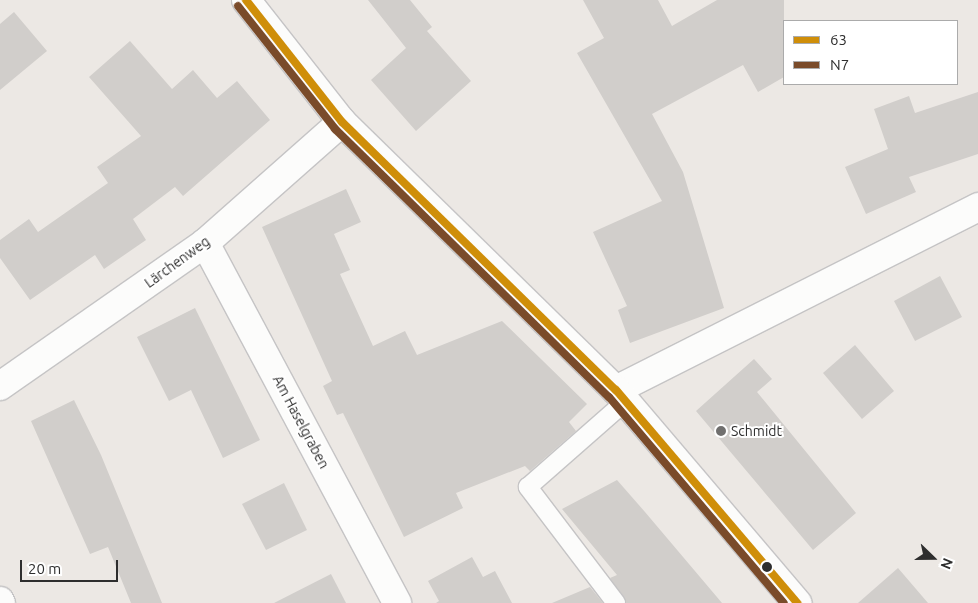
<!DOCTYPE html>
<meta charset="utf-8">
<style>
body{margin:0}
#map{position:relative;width:978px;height:603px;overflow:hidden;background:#ece8e4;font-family:Ubuntu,sans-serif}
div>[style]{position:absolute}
.building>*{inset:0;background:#d1cecb}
.roads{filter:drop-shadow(1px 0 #c5c4c5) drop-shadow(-1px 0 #c5c4c5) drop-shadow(0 1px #c5c4c5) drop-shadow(0 -1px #c5c4c5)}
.service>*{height:18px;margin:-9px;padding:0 9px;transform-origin:9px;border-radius:9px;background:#fcfcfb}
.minor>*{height:28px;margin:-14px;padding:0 14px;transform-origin:14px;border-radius:14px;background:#fcfcfb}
.tertiary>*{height:28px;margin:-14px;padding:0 14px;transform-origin:14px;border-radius:14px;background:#fcfcfb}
.bus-1>*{height:8px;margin:-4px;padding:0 4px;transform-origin:4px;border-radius:4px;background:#cf8e09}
.bus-2>*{height:8px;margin:-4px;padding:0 4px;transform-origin:4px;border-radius:4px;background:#7a4b2a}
.dots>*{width:14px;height:14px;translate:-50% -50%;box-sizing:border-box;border:2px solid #fff;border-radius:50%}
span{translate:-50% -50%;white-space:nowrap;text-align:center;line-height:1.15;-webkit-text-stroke:4px #fff;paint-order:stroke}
.street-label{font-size:14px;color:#2e2e2e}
.poi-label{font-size:14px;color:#2e2e2e}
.left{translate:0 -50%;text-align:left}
.legend{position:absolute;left:783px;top:20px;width:175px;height:65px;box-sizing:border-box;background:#fff;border:1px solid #ababab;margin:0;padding:6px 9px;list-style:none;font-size:15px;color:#2e2e2e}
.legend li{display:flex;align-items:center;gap:10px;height:25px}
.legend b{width:25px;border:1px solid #ababab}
.north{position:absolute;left:908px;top:533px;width:50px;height:50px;-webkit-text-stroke:4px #fff;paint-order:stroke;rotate:112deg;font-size:14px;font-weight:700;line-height:20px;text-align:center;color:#2e2e2e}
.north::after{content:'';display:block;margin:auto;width:18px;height:22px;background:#2e2e2e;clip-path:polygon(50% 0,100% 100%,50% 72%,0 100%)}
.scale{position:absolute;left:20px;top:560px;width:98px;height:22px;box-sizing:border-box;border:2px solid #2e2e2e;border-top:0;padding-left:6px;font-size:15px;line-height:18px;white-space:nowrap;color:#2e2e2e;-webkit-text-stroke:4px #fff;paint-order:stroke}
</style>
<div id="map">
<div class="building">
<i style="clip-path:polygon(368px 0,410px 0,432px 27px,427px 31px,471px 81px,416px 131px,371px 80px,406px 48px)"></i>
<i style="clip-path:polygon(583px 0,658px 0,672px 26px,717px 0,784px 0,784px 77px,758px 92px,743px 65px,652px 114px,683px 172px,724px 308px,630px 343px,618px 310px,627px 306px,593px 232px,662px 201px,577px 53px,604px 38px)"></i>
<i style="clip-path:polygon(14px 12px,47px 51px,0 90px,0 24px)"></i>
<i style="clip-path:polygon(130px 41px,172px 89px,193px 70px,217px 98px,237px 81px,270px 120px,183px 196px,175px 187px,133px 219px,146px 240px,104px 269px,95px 255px,30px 300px,0 258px,0 240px,29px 219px,38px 232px,108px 183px,97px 167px,141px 136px,89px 77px)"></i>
<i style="clip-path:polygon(978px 92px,978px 154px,909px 177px,916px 192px,866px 214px,845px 167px,888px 149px,874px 109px,909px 96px,915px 113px)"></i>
<i style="clip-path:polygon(346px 189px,361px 222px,334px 234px,350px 270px,340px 274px,373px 346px,405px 331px,417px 355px,502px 321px,587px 404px,569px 422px,576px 431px,530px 471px,525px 466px,456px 493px,463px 508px,404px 537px,343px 413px,337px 415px,323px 386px,332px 381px,262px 227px)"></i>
<i style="clip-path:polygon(940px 276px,962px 317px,915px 341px,894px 301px)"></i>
<i style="clip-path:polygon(195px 308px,260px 440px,223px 458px,191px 390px,169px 401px,137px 337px)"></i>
<i style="clip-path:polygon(855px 345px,894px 391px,862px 419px,823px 373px)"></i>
<i style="clip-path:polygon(754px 359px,772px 379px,757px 392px,856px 513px,813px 550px,696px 411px)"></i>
<i style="clip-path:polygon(74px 400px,101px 455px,162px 603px,131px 603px,108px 547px,90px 554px,31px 421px)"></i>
<i style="clip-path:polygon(617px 480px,645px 512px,722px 603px,626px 603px,610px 578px,617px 575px,562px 509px)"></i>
<i style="clip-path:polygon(284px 483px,307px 530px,266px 550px,242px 504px)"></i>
<i style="clip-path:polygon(472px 557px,483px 577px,495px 571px,512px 603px,436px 603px,439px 601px,428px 581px)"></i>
<i style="clip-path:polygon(898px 568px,928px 603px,858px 603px)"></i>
<i style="clip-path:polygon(331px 574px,346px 603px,274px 603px)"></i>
<i style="clip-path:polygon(590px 587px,603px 603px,552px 603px)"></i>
</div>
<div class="roads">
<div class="service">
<i style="left:616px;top:603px;width:146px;rotate:-127.2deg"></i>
<i style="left:528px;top:487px;width:130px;rotate:-41.3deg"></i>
</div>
<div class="minor">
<i style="left:205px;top:243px;width:408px;rotate:61.9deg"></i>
<i style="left:0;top:386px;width:250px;rotate:-34.9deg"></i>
<i style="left:205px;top:243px;width:183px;rotate:-41.5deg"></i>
<i style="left:616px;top:390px;width:406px;rotate:-26.8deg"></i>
<i style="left:0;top:601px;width:2px;rotate:63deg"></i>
</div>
<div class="tertiary">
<i style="left:246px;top:0;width:155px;rotate:51.8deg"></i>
<i style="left:342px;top:122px;width:383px;rotate:44.4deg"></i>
<i style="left:616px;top:390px;width:280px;rotate:49.6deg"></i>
</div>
</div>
<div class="bus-1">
<i style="left:246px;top:0;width:155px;rotate:51.8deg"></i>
<i style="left:342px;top:122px;width:383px;rotate:44.4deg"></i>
<i style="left:616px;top:390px;width:280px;rotate:49.6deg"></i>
</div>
<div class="bus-2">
<i style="left:238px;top:6px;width:157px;rotate:51.7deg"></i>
<i style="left:335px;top:129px;width:383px;rotate:44.4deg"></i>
<i style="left:609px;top:397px;width:270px;rotate:49.7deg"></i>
</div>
<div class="dots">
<i style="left:721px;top:431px;background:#706f6e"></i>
<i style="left:767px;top:567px;background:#2e2e2e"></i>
</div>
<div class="street-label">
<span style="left:177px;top:262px;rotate:-36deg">Lärchenweg</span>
<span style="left:301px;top:422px;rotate:62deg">Am Haselgraben</span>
</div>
<div class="poi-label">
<span class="left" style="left:731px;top:431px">Schmidt</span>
</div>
<ul class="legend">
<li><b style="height:6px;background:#cf8e09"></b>63</li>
<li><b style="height:6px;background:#7a4b2a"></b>N7</li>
</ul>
<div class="north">N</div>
<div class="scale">20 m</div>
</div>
